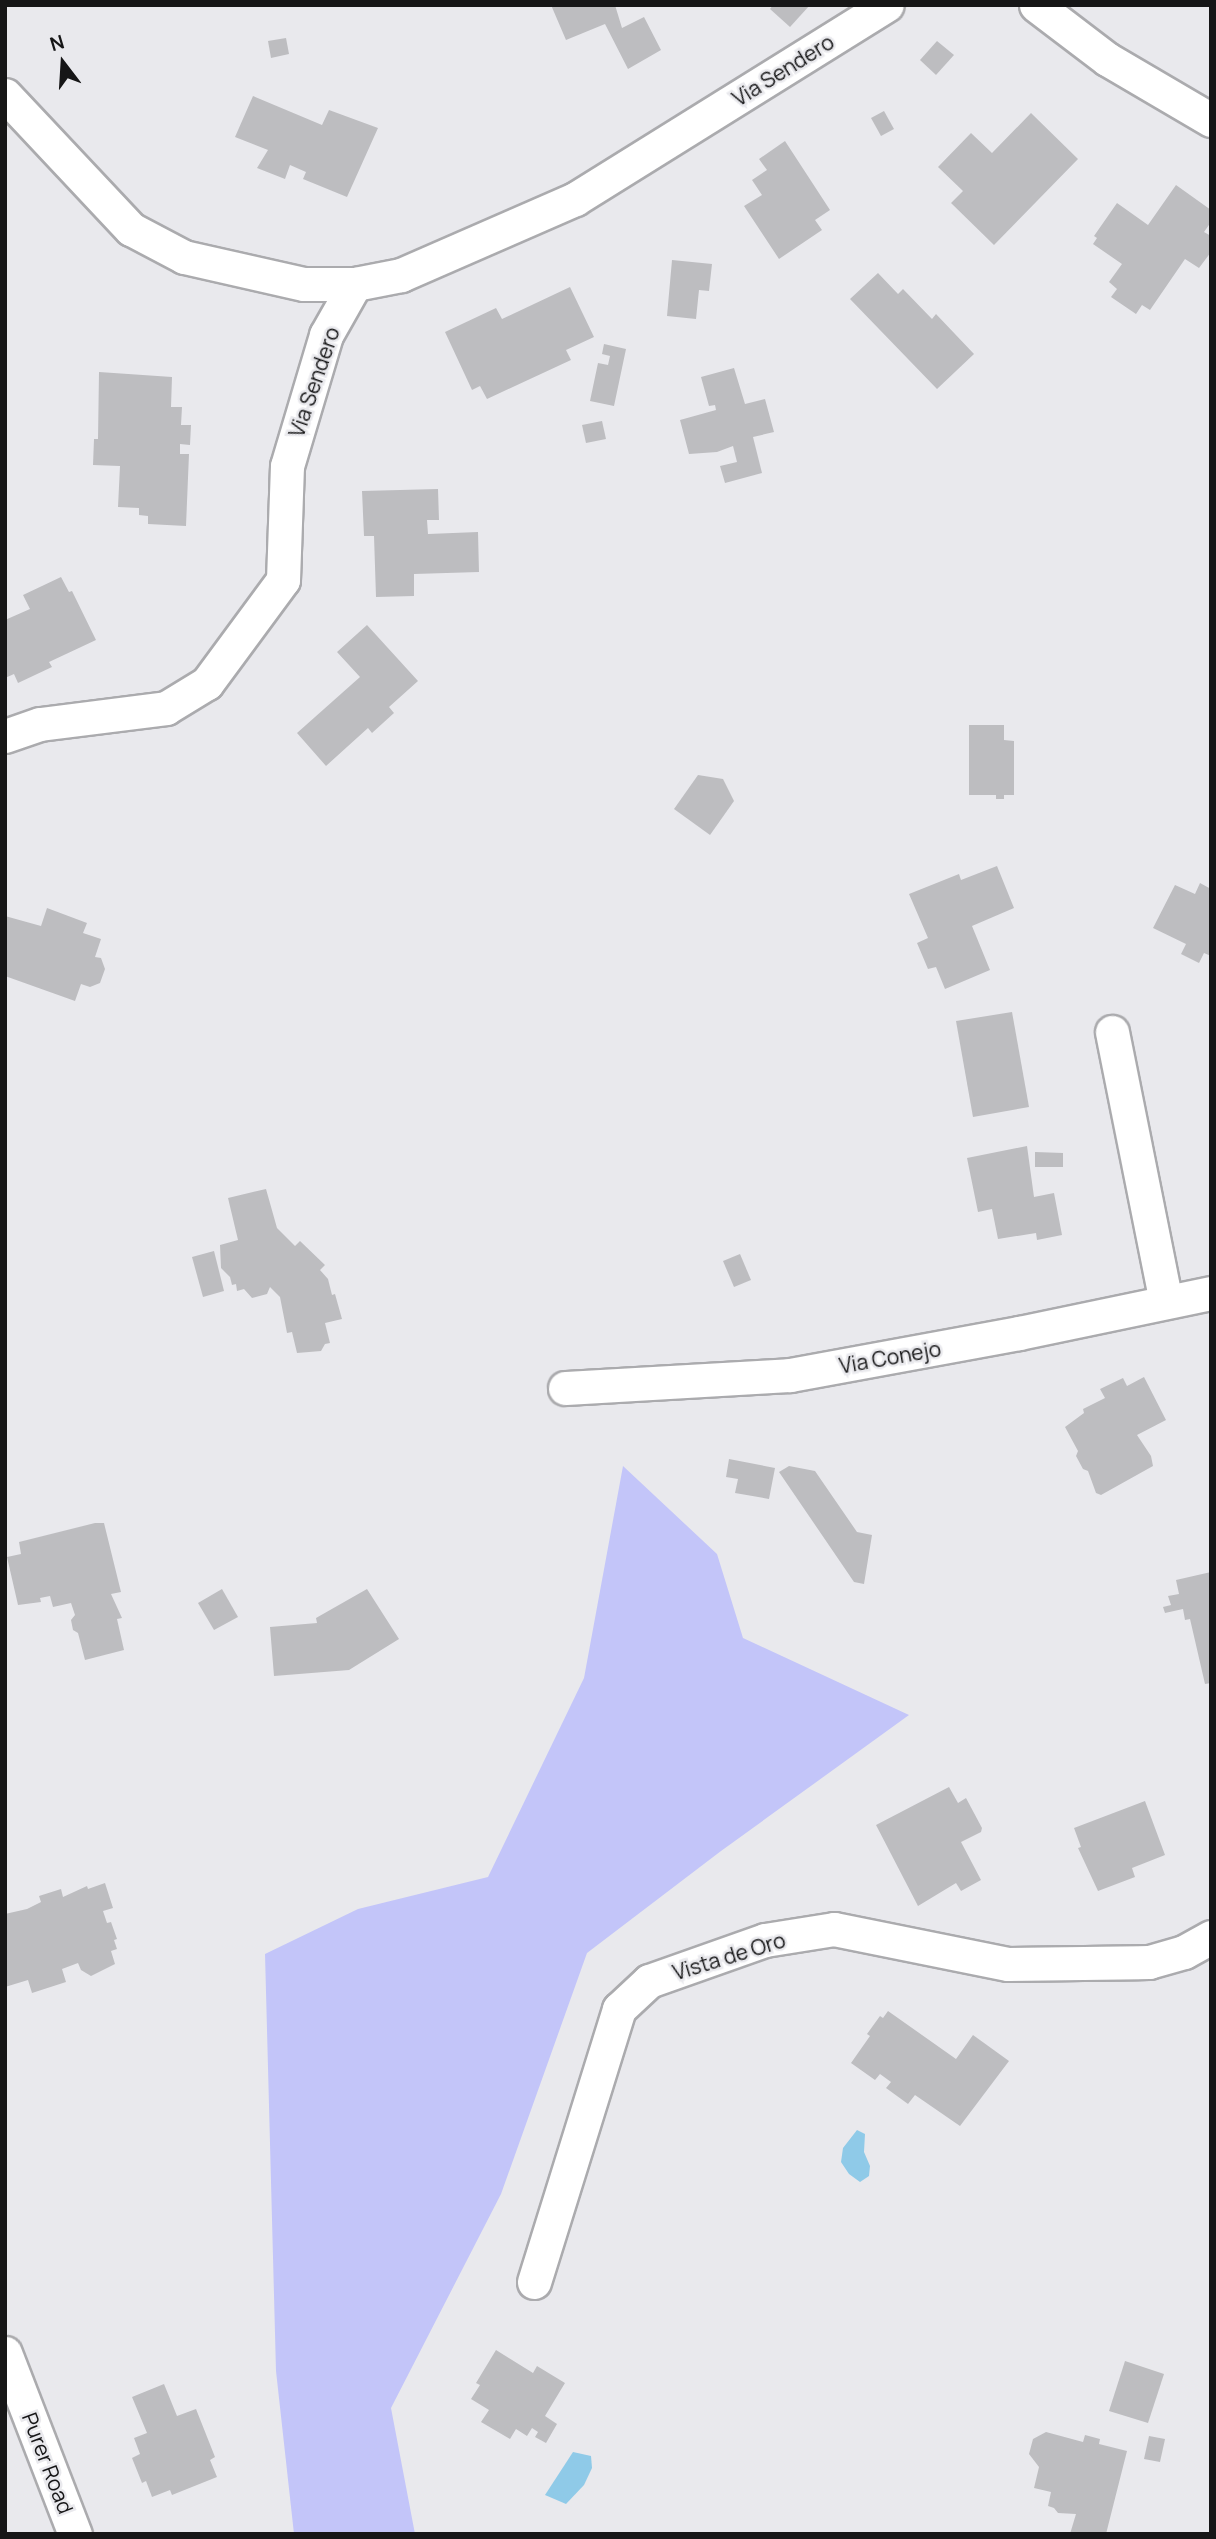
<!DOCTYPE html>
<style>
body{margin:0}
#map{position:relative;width:1216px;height:2539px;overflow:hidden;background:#e9e9ed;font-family:Manrope,sans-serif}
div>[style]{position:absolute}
.green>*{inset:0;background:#c3c5f9}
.water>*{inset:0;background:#8fcae8}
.building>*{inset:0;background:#bdbdc0}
.roads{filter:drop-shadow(2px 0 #ababae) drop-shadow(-2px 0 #ababae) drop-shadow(0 2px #ababae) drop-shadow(0 -2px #ababae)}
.street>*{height:33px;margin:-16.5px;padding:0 16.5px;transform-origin:16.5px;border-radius:16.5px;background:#fff}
span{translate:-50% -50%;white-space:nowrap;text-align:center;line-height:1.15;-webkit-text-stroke:5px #e9e9ed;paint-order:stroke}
.street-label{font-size:21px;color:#161617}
.frame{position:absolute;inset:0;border:7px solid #161617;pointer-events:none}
.north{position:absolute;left:28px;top:28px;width:70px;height:70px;-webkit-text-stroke:5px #e9e9ed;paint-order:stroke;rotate:343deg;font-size:19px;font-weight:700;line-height:28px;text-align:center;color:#161617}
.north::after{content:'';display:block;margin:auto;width:24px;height:32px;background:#161617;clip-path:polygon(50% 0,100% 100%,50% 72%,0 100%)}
</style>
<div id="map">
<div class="green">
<i style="clip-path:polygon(623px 1466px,717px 1554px,743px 1638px,909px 1715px,721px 1851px,587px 1953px,501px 2194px,391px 2408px,415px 2534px,294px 2534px,276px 2371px,265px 1954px,358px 1909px,488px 1877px,584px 1678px)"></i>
</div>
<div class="water">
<i style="clip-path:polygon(857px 2130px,865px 2134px,864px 2152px,870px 2166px,869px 2176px,860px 2182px,849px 2174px,841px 2162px,843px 2148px)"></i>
<i style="clip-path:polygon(573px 2452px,591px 2456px,592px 2468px,584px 2485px,566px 2504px,545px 2495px)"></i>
</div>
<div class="building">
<i style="clip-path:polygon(551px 5px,615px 5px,622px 28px,644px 17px,661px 50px,628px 69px,605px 24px,566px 40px)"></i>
<i style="clip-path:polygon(773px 5px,810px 5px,790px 27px,770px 9px)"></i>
<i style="clip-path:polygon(286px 38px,289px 54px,271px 58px,268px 41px)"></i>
<i style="clip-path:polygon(937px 41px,954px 55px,936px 75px,920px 60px)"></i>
<i style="clip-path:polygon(253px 96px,322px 125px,329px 110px,378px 128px,347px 197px,303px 179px,306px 172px,290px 165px,285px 179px,257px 168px,268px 150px,235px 137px)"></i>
<i style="clip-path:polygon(884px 111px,894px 129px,881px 136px,871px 118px)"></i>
<i style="clip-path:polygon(1031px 113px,1078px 159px,994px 245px,951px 203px,963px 191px,938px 167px,971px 133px,992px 153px)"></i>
<i style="clip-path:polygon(785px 141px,830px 210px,815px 220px,822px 230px,779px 259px,744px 206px,762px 195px,752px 180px,767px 170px,759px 159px)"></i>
<i style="clip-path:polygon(1176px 185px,1211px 210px,1211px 222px,1204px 232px,1211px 236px,1211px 252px,1199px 268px,1185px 259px,1150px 310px,1142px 305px,1136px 314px,1111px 297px,1117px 289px,1109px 282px,1122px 264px,1093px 244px,1097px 238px,1094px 236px,1117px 203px,1148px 225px)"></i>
<i style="clip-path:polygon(672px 260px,712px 264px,709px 291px,699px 290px,696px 319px,667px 316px)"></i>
<i style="clip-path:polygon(878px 273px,898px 294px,903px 289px,932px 319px,936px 314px,974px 354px,937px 389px,850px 299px)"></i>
<i style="clip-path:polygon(570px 287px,594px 337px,566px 350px,571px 360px,487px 399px,480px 386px,472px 390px,445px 332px,496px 308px,502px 319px)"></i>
<i style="clip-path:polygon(604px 344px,626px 349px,614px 406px,590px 401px,598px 363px,608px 365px,610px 356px,602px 354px)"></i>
<i style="clip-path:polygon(734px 368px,745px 404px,765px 399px,774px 432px,753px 437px,762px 473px,725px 483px,720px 466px,737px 462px,733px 446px,717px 452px,689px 454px,680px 420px,716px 410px,715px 405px,709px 406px,701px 377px)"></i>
<i style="clip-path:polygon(99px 372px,172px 377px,171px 407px,182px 407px,181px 425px,191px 425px,190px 445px,180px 444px,180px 454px,189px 454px,186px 526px,148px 524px,148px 516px,139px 515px,139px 508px,118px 507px,120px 466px,93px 465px,94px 439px,98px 439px)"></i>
<i style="clip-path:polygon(602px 421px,606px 439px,586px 443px,582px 425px)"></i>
<i style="clip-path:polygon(438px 489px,439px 520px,427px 520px,428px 534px,478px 532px,479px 572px,414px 574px,414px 596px,376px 597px,374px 536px,364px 536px,362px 491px)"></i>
<i style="clip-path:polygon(61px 577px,69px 592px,72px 591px,96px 640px,49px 662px,52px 667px,18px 683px,14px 674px,5px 678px,5px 620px,30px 609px,23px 595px)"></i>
<i style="clip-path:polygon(367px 625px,418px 681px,389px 707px,394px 713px,372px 733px,368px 728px,326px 766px,297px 733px,360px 677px,337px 652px)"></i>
<i style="clip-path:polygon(969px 725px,1004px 725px,1004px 740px,1014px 741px,1014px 795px,1004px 795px,1004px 799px,996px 799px,996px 795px,969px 795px)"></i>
<i style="clip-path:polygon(698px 775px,723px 779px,734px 801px,710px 835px,674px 809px)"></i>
<i style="clip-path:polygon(997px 866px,1014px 908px,972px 926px,990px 970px,945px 989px,936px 967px,928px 969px,917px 943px,928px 938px,909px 894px,959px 874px,961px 880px)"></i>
<i style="clip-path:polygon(1200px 883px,1211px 889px,1211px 956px,1204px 953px,1199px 963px,1181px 954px,1186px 944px,1153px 928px,1175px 885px,1195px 894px)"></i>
<i style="clip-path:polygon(47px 908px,87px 923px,83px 933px,101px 939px,95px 957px,101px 958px,105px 969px,100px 983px,90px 987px,81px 984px,75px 1001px,5px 976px,5px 916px,41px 926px)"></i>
<i style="clip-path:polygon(1012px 1012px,1029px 1107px,973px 1117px,956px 1021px)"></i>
<i style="clip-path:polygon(1027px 1146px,1034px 1197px,1054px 1193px,1062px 1235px,1037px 1240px,1036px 1233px,998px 1239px,992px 1209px,978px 1212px,967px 1158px)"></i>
<i style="clip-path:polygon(1035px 1152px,1063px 1153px,1063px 1167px,1035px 1167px)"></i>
<i style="clip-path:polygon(266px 1189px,277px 1228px,295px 1246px,300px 1241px,325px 1265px,320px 1270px,328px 1279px,332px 1295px,335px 1294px,342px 1319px,325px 1323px,330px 1343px,325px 1344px,321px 1351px,297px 1353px,292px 1332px,287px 1333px,280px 1297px,270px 1287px,267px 1294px,252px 1298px,244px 1289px,237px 1291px,236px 1284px,232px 1285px,230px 1277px,221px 1268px,220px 1245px,238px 1240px,228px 1198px)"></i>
<i style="clip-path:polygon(214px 1251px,224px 1291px,203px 1297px,192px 1257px)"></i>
<i style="clip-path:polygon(740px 1254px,751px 1280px,734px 1287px,723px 1261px)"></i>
<i style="clip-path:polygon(1144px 1377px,1166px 1420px,1137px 1435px,1151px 1456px,1153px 1466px,1101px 1495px,1096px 1493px,1088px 1471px,1083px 1469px,1076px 1456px,1078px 1451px,1065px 1427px,1084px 1413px,1083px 1409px,1105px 1398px,1100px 1389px,1123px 1378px,1127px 1386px)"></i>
<i style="clip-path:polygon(729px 1459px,775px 1468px,769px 1499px,735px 1493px,738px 1479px,726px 1477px)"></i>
<i style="clip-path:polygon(789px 1466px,815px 1471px,857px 1532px,872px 1535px,864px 1584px,854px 1582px,779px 1472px)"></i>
<i style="clip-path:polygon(95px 1523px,104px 1523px,121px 1592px,111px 1594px,122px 1618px,117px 1619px,124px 1650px,85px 1660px,78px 1633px,73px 1630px,71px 1620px,75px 1615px,71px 1603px,53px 1607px,50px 1596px,40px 1598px,41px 1602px,18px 1605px,7px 1557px,21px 1554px,19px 1542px)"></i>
<i style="clip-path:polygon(1211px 1572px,1211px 1683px,1205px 1684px,1190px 1619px,1185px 1620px,1183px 1609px,1165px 1613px,1163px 1607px,1171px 1605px,1168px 1596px,1179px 1594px,1176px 1580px)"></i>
<i style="clip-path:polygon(222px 1589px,238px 1617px,214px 1630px,198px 1603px)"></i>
<i style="clip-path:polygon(367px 1589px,399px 1639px,349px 1670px,274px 1676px,270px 1627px,317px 1623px,316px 1618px)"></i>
<i style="clip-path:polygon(949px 1787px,958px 1803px,966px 1798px,982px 1828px,981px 1832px,961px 1842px,981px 1880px,961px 1891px,956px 1883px,918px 1906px,876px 1825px)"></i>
<i style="clip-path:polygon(1145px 1801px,1165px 1855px,1132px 1868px,1135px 1877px,1098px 1891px,1078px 1848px,1081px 1847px,1074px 1828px)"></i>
<i style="clip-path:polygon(105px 1883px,113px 1908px,103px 1911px,107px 1923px,111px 1922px,117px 1939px,114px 1940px,117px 1949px,111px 1951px,115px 1964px,91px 1976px,81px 1970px,78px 1963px,62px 1969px,66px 1982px,32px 1993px,28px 1980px,5px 1987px,5px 1914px,27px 1909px,41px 1902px,39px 1896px,61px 1889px,63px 1897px,87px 1886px,88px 1889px)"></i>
<i style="clip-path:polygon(888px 2011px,956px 2059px,973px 2035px,1009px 2061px,960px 2126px,915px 2095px,908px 2104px,886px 2088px,891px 2082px,880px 2074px,875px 2080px,851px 2063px,870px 2036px,867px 2034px,880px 2016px,883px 2018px)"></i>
<i style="clip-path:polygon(496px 2350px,533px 2373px,537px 2366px,565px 2383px,545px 2416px,557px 2424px,546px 2443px,535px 2437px,538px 2432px,532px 2428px,527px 2436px,516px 2429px,510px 2439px,481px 2422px,489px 2410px,471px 2399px,480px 2385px,476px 2383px)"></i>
<i style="clip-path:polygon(1125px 2361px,1164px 2374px,1148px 2423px,1109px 2411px)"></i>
<i style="clip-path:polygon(164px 2384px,177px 2416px,196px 2409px,215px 2457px,210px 2460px,217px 2477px,172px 2495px,170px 2490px,152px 2497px,146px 2481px,142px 2483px,132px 2458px,140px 2454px,134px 2438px,147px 2433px,132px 2397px)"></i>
<i style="clip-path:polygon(1046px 2432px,1083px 2442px,1085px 2435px,1100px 2439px,1099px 2444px,1127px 2451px,1106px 2534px,1070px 2534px,1076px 2514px,1058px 2513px,1054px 2508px,1048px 2506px,1051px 2492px,1034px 2488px,1039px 2467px,1029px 2454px,1033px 2439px)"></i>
<i style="clip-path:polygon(1149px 2436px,1165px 2439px,1160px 2462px,1144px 2459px)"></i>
</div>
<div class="roads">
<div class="street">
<i style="left:1036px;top:5px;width:89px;rotate:37.3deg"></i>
<i style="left:1107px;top:59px;width:121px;rotate:30.4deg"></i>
<i style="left:5px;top:95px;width:184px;rotate:46.8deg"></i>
<i style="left:131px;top:229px;width:60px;rotate:27.8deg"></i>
<i style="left:184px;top:257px;width:123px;rotate:12.7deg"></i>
<i style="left:304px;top:284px;width:51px"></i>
<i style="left:5px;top:736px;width:37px;rotate:-19deg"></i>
<i style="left:40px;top:724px;width:127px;rotate:-7.2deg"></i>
<i style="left:166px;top:708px;width:48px;rotate:-31.4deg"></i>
<i style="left:207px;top:683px;width:128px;rotate:-53.6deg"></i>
<i style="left:283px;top:580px;width:114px;rotate:-88deg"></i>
<i style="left:287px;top:466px;width:137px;rotate:-73.4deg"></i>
<i style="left:326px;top:335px;width:59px;rotate:-60.4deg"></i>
<i style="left:355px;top:284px;width:47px;rotate:-11.1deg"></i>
<i style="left:401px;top:275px;width:190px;rotate:-23.6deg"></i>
<i style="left:575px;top:199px;width:367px;rotate:-31.9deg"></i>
<i style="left:1112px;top:1032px;width:275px;rotate:78.7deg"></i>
<i style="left:565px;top:1388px;width:225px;rotate:-3.3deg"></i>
<i style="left:790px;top:1375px;width:233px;rotate:-10.4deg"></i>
<i style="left:1019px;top:1333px;width:196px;rotate:-11.8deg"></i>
<i style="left:534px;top:2282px;width:286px;rotate:-72.7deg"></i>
<i style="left:619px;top:2009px;width:41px;rotate:-43deg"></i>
<i style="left:649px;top:1981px;width:123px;rotate:-19.5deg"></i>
<i style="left:765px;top:1940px;width:70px;rotate:-9.1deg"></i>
<i style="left:834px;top:1929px;width:177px;rotate:11.4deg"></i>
<i style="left:1008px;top:1964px;width:141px;rotate:-0.8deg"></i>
<i style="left:1149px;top:1962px;width:36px;rotate:-16deg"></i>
<i style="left:1184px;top:1952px;width:31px;rotate:-29deg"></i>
<i style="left:5px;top:2353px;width:194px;rotate:68.9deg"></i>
</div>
</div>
<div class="street-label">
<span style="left:783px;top:70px;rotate:-32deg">Via Sendero</span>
<span style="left:314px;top:382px;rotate:-71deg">Via Sendero</span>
<span style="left:890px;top:1357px;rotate:-10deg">Via Conejo</span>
<span style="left:729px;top:1956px;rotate:-17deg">Vista de Oro</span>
<span style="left:48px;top:2463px;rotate:69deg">Purer Road</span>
</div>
<div class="frame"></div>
<div class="north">N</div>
</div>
